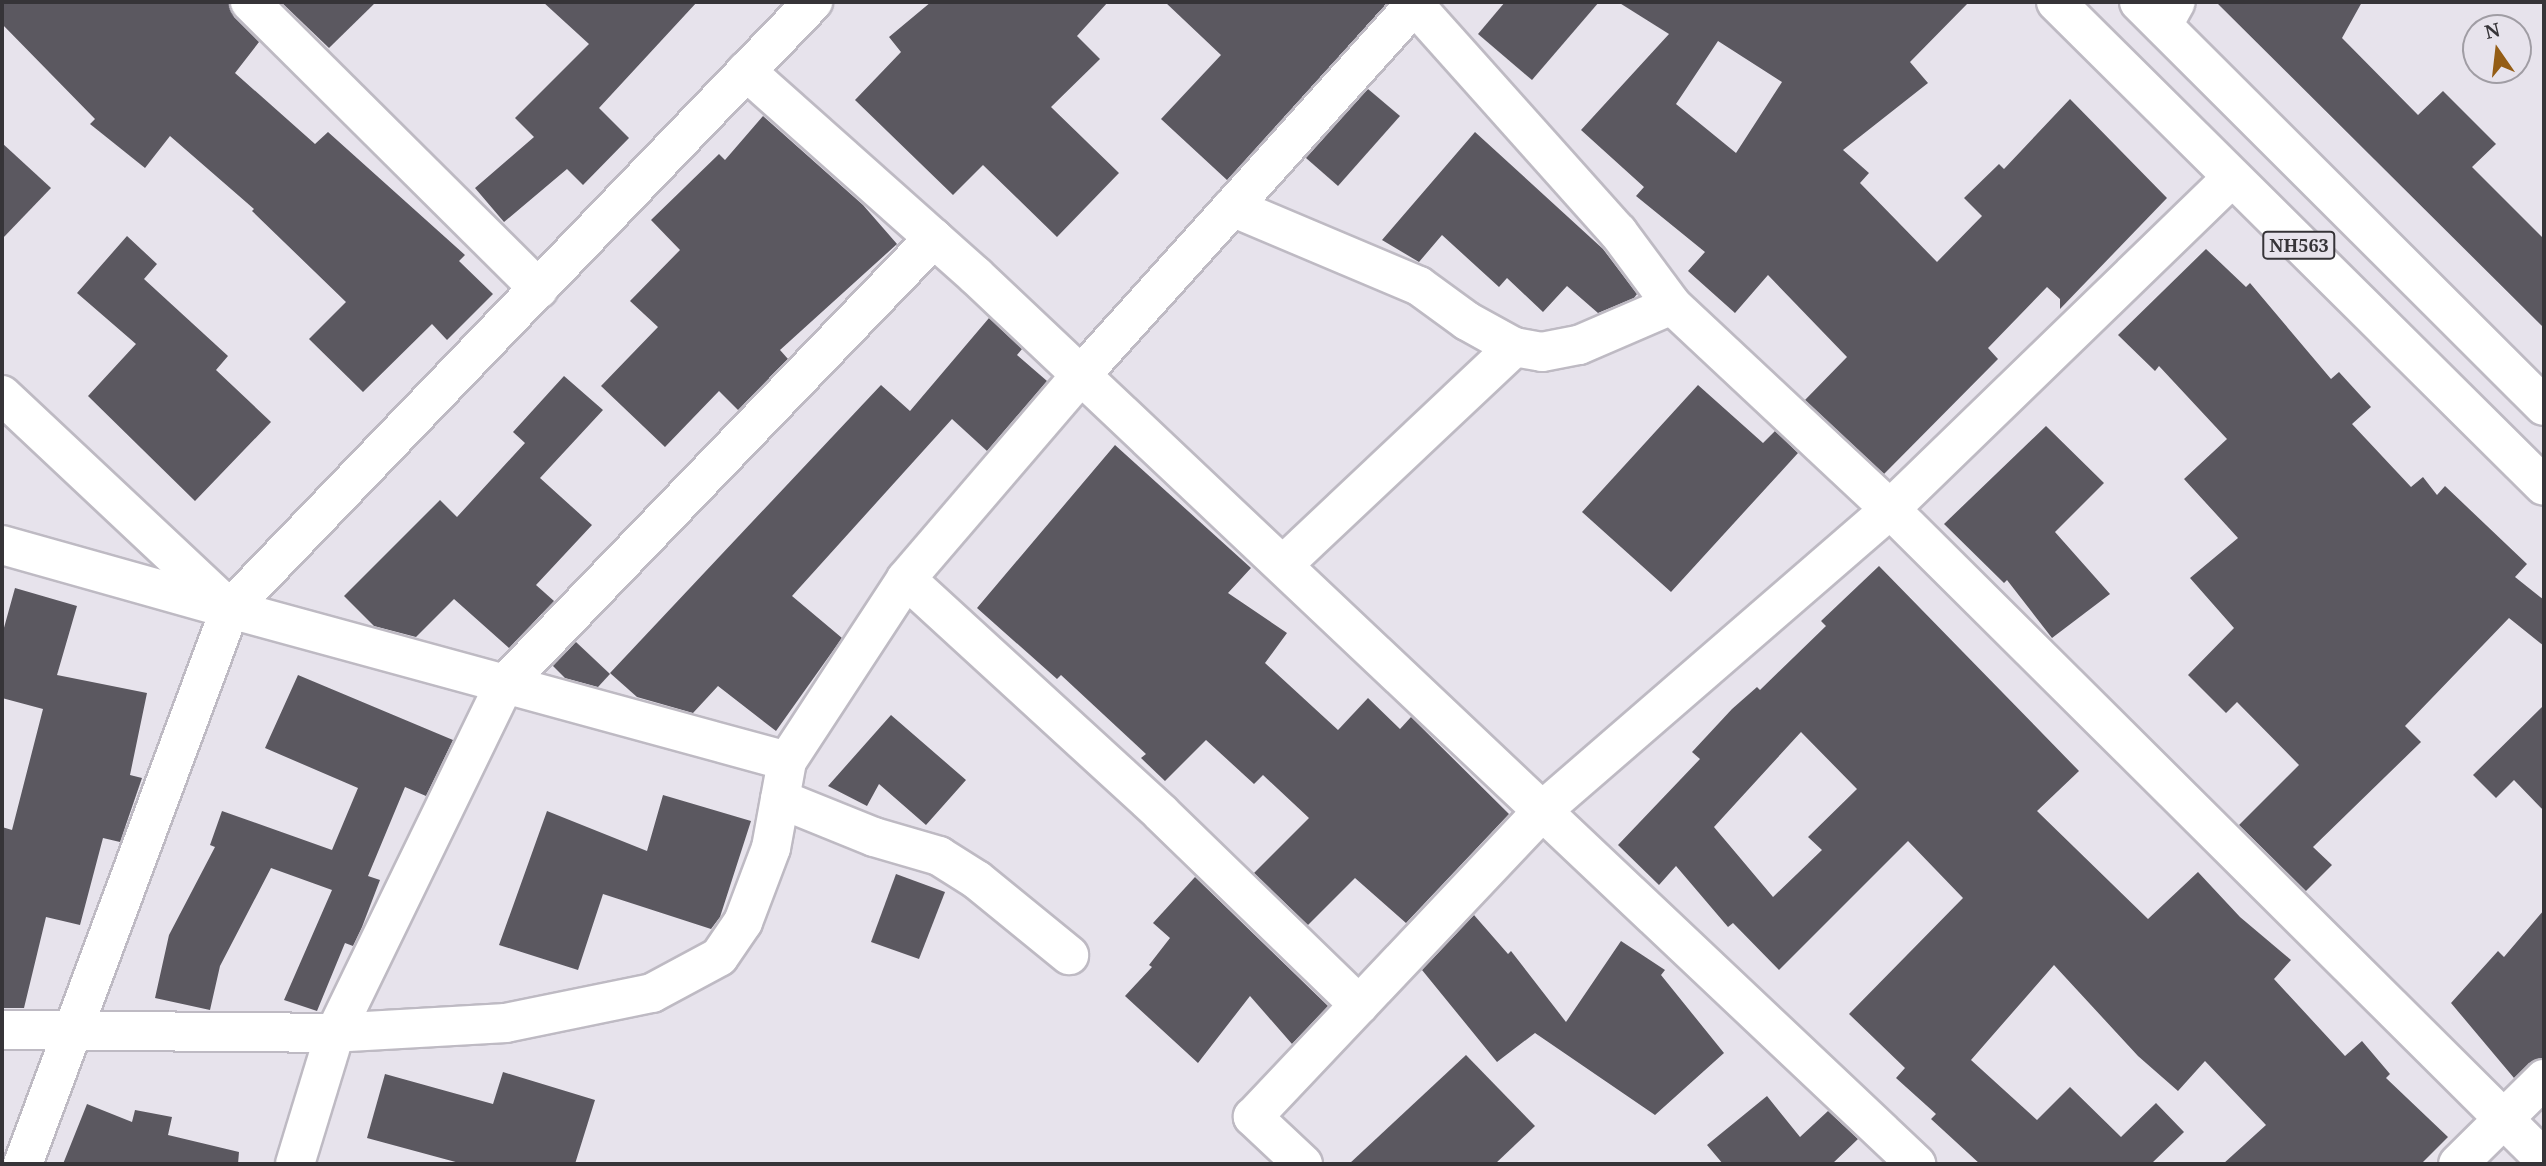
<!DOCTYPE html>
<style>
body{margin:0}
#map{position:relative;width:2546px;height:1166px;overflow:hidden;background:#e7e3ec;font-family:"Noto Serif",serif}
div>[style]{position:absolute}
.building>*{inset:0;background:#5b5860}
.roads{filter:drop-shadow(2px 0 #bebac3) drop-shadow(-2px 0 #bebac3) drop-shadow(0 2px #bebac3) drop-shadow(0 -2px #bebac3)}
.minor>*{height:38px;margin:-19px;padding:0 19px;transform-origin:19px;border-radius:19px;background:#fff}
.highway>*{height:38px;margin:-19px;padding:0 19px;transform-origin:19px;border-radius:19px;background:#fff}
span{translate:-50% -50%;white-space:nowrap;text-align:center;line-height:1.15;-webkit-text-stroke:7px #e7e3ec;paint-order:stroke}
.shield-label span{padding:2px 5px;background:#e7e3ec;border:2px solid;border-radius:5px;-webkit-text-stroke-width:0}
.shield-label{font-size:18px;color:#363438;font-weight:700}
.frame{position:absolute;inset:0;border:4px solid #363438;pointer-events:none}
.north{position:absolute;left:2462px;top:14px;width:70px;height:70px;box-sizing:border-box;background:#e7e3ec;border:2px solid #a09da4;border-radius:50%;rotate:346deg;font-size:19px;font-weight:700;line-height:28px;text-align:center;color:#363438}
.north::after{content:'';display:block;margin:auto;width:24px;height:32px;background:#945d15;clip-path:polygon(50% 0,100% 100%,50% 72%,0 100%)}
</style>
<div id="map">
<div class="building">
<i style="clip-path:polygon(2px 2px,229px 2px,234px 17px,259px 42px,235px 73px,315px 144px,328px 132px,465px 255px,459px 261px,493px 294px,447px 340px,432px 324px,363px 392px,309px 339px,346px 302px,252px 211px,254px 209px,170px 136px,145px 168px,90px 124px,95px 119px,2px 24px)"></i>
<i style="clip-path:polygon(281px 2px,376px 2px,329px 48px)"></i>
<i style="clip-path:polygon(543px 2px,697px 2px,599px 108px,629px 138px,583px 185px,567px 169px,504px 222px,475px 188px,534px 137px,515px 118px,589px 44px)"></i>
<i style="clip-path:polygon(931px 2px,1108px 2px,1077px 36px,1100px 59px,1051px 107px,1119px 173px,1057px 237px,983px 165px,953px 195px,855px 100px,901px 52px,889px 37px)"></i>
<i style="clip-path:polygon(1165px 2px,1388px 2px,1227px 180px,1161px 119px,1221px 55px)"></i>
<i style="clip-path:polygon(1505px 2px,1599px 2px,1532px 80px,1478px 34px)"></i>
<i style="clip-path:polygon(evenodd,1618px 2px,1969px 2px,1910px 62px,1928px 83px,1843px 150px,1869px 173px,1860px 183px,1937px 262px,1982px 216px,1964px 198px,1999px 164px,2004px 169px,2070px 99px,2167px 198px,2060px 309px,2060px 299px,2047px 287px,1988px 348px,1998px 359px,1884px 474px,1805px 400px,1847px 357px,1768px 275px,1735px 313px,1688px 271px,1705px 252px,1636px 196px,1644px 187px,1581px 130px,1669px 34px,1618px 2px,1718px 41px,1782px 82px,1736px 153px,1676px 104px,1718px 41px)"></i>
<i style="clip-path:polygon(2216px 2px,2362px 2px,2342px 38px,2418px 115px,2443px 91px,2496px 144px,2472px 167px,2544px 239px,2544px 328px)"></i>
<i style="clip-path:polygon(1368px 89px,1400px 116px,1338px 186px,1306px 158px)"></i>
<i style="clip-path:polygon(763px 116px,863px 205px,897px 244px,780px 350px,788px 359px,738px 410px,719px 391px,665px 447px,601px 386px,658px 327px,630px 301px,680px 250px,651px 220px,719px 154px,725px 160px)"></i>
<i style="clip-path:polygon(1475px 132px,1603px 249px,1637px 294px,1634px 298px,1598px 313px,1567px 286px,1543px 312px,1507px 278px,1499px 287px,1442px 235px,1419px 262px,1382px 240px)"></i>
<i style="clip-path:polygon(2px 143px,51px 188px,2px 239px)"></i>
<i style="clip-path:polygon(127px 236px,157px 264px,144px 279px,228px 356px,216px 370px,271px 422px,195px 501px,88px 396px,136px 344px,77px 293px)"></i>
<i style="clip-path:polygon(2206px 249px,2246px 287px,2250px 283px,2331px 379px,2339px 372px,2371px 407px,2352px 424px,2411px 487px,2423px 477px,2437px 495px,2445px 486px,2527px 564px,2515px 577px,2544px 600px,2544px 646px,2509px 618px,2405px 726px,2421px 742px,2313px 847px,2332px 865px,2306px 891px,2239px 825px,2299px 765px,2237px 702px,2226px 713px,2188px 675px,2234px 628px,2190px 578px,2238px 538px,2184px 479px,2227px 439px,2159px 366px,2155px 371px,2118px 335px)"></i>
<i style="clip-path:polygon(989px 318px,1022px 349px,1017px 355px,1047px 381px,987px 451px,952px 419px,792px 596px,842px 638px,776px 731px,718px 686px,693px 713px,637px 697px,610px 673px,881px 385px,910px 411px)"></i>
<i style="clip-path:polygon(564px 376px,603px 410px,540px 478px,592px 525px,536px 585px,554px 601px,509px 648px,454px 599px,416px 637px,374px 626px,344px 596px,440px 500px,457px 517px,525px 443px,513px 432px)"></i>
<i style="clip-path:polygon(1698px 385px,1763px 443px,1775px 431px,1798px 453px,1671px 592px,1582px 512px)"></i>
<i style="clip-path:polygon(2046px 426px,2104px 483px,2055px 532px,2110px 594px,2052px 638px,2007px 580px,2004px 583px,1944px 524px)"></i>
<i style="clip-path:polygon(1115px 445px,1251px 568px,1228px 593px,1287px 633px,1265px 663px,1338px 730px,1368px 698px,1400px 729px,1411px 717px,1509px 814px,1406px 923px,1355px 878px,1308px 925px,1254px 873px,1309px 818px,1263px 775px,1254px 784px,1206px 740px,1165px 781px,1141px 758px,1146px 754px,1061px 675px,1057px 679px,977px 608px)"></i>
<i style="clip-path:polygon(evenodd,1879px 566px,2079px 771px,2037px 811px,2148px 919px,2198px 872px,2240px 917px,2291px 960px,2274px 979px,2345px 1056px,2362px 1041px,2390px 1074px,2386px 1078px,2448px 1137px,2421px 1164px,2223px 1164px,2266px 1125px,2205px 1061px,2178px 1091px,2138px 1056px,2054px 965px,1971px 1060px,2037px 1120px,2070px 1087px,2121px 1137px,2156px 1103px,2184px 1132px,2151px 1164px,1980px 1164px,1931px 1119px,1936px 1114px,1896px 1078px,1905px 1068px,1849px 1014px,1963px 898px,1908px 841px,1779px 970px,1733px 923px,1728px 927px,1676px 866px,1659px 885px,1618px 845px,1700px 759px,1692px 752px,1732px 709px,1757px 687px,1760px 690px,1826px 626px,1821px 621px,1879px 566px,1801px 732px,1857px 789px,1808px 837px,1822px 850px,1773px 897px,1714px 827px,1801px 732px)"></i>
<i style="clip-path:polygon(15px 588px,77px 606px,57px 675px,147px 693px,130px 775px,142px 778px,120px 842px,103px 838px,80px 925px,46px 917px,24px 1008px,2px 1008px,2px 827px,12px 830px,43px 709px,2px 698px,2px 635px)"></i>
<i style="clip-path:polygon(576px 642px,610px 674px,598px 687px,565px 678px,553px 666px)"></i>
<i style="clip-path:polygon(298px 675px,453px 740px,426px 796px,405px 787px,368px 876px,380px 880px,362px 927px,353px 946px,345px 943px,317px 1011px,284px 1000px,332px 890px,271px 868px,220px 966px,210px 1010px,155px 998px,169px 935px,215px 847px,210px 845px,222px 811px,332px 850px,358px 788px,265px 748px)"></i>
<i style="clip-path:polygon(2544px 705px,2544px 811px,2514px 780px,2496px 798px,2473px 775px)"></i>
<i style="clip-path:polygon(891px 715px,966px 780px,926px 825px,879px 784px,867px 806px,828px 786px)"></i>
<i style="clip-path:polygon(663px 795px,751px 821px,720px 917px,711px 929px,603px 894px,578px 970px,499px 945px,547px 811px,647px 851px)"></i>
<i style="clip-path:polygon(896px 874px,945px 892px,919px 959px,871px 942px)"></i>
<i style="clip-path:polygon(1195px 877px,1328px 1006px,1292px 1044px,1250px 996px,1198px 1063px,1125px 996px,1152px 967px,1149px 965px,1170px 938px,1153px 923px)"></i>
<i style="clip-path:polygon(2544px 910px,2544px 1058px,2529px 1063px,2514px 1078px,2451px 1003px,2498px 951px,2504px 957px)"></i>
<i style="clip-path:polygon(1474px 915px,1508px 954px,1511px 951px,1566px 1022px,1621px 941px,1665px 970px,1661px 975px,1724px 1053px,1655px 1115px,1535px 1033px,1497px 1062px,1422px 970px)"></i>
<i style="clip-path:polygon(1466px 1055px,1535px 1126px,1495px 1164px,1349px 1164px)"></i>
<i style="clip-path:polygon(503px 1072px,595px 1100px,575px 1164px,463px 1164px,367px 1138px,385px 1074px,493px 1104px)"></i>
<i style="clip-path:polygon(1767px 1096px,1800px 1137px,1828px 1111px,1858px 1139px,1832px 1164px,1723px 1164px,1707px 1145px)"></i>
<i style="clip-path:polygon(87px 1104px,132px 1122px,135px 1110px,172px 1117px,168px 1135px,239px 1152px,238px 1164px,63px 1164px)"></i>
</div>
<div class="roads">
<div class="minor">
<i style="left:250px;top:2px;width:407px;rotate:44.8deg"></i>
<i style="left:1412px;top:2px;width:309px;rotate:48.2deg"></i>
<i style="left:1618px;top:232px;width:91px;rotate:53.5deg"></i>
<i style="left:1672px;top:305px;width:299px;rotate:43.1deg"></i>
<i style="left:1890px;top:509px;width:922px;rotate:44.82deg"></i>
<i style="left:2163px;top:25px;width:26px;rotate:-61deg"></i>
<i style="left:746px;top:71px;width:307px;rotate:41.7deg"></i>
<i style="left:975px;top:275px;width:1295px;rotate:43.37deg"></i>
<i style="left:1232px;top:207px;width:203px;rotate:22.9deg"></i>
<i style="left:1419px;top:286px;width:59px;rotate:36.1deg"></i>
<i style="left:1467px;top:321px;width:54px;rotate:29deg"></i>
<i style="left:1514px;top:347px;width:28px;rotate:10deg"></i>
<i style="left:1542px;top:352px;width:38px;rotate:-11deg"></i>
<i style="left:1579px;top:345px;width:101px;rotate:-23.3deg"></i>
<i style="left:2px;top:395px;width:307px;rotate:43.2deg"></i>
<i style="left:2px;top:545px;width:237px;rotate:15.7deg"></i>
<i style="left:230px;top:609px;width:842px;rotate:-46.16deg"></i>
<i style="left:1283px;top:565px;width:318px;rotate:-43.3deg"></i>
<i style="left:906px;top:579px;width:346px;rotate:42.5deg"></i>
<i style="left:1161px;top:813px;width:276px;rotate:44.1deg"></i>
<i style="left:787px;top:761px;width:88px;rotate:100.4deg"></i>
<i style="left:771px;top:848px;width:79px;rotate:110.7deg"></i>
<i style="left:743px;top:922px;width:42px;rotate:124.4deg"></i>
<i style="left:719px;top:957px;width:76px;rotate:151.8deg"></i>
<i style="left:652px;top:993px;width:149px;rotate:168.4deg"></i>
<i style="left:506px;top:1023px;width:171px;rotate:176.7deg"></i>
<i style="left:335px;top:1033px;width:387px;rotate:-64.1deg"></i>
<i style="left:504px;top:685px;width:620px;rotate:-46.11deg"></i>
<i style="left:780px;top:799px;width:101px;rotate:22deg"></i>
<i style="left:874px;top:837px;width:68px;rotate:16.3deg"></i>
<i style="left:939px;top:856px;width:45px;rotate:32.3deg"></i>
<i style="left:977px;top:880px;width:119px;rotate:39.2deg"></i>
<i style="left:2px;top:1030px;width:333px;rotate:0.5deg"></i>
<i style="left:335px;top:1033px;width:137px;rotate:107deg"></i>
<i style="left:23px;top:1164px;width:592px;rotate:-69.55deg"></i>
<i style="left:230px;top:609px;width:577px;rotate:15.26deg"></i>
<i style="left:787px;top:761px;width:217px;rotate:-56.8deg"></i>
<i style="left:906px;top:579px;width:269px;rotate:-49.4deg"></i>
<i style="left:1081px;top:375px;width:502px;rotate:-47.99deg"></i>
<i style="left:1303px;top:1164px;width:69px;rotate:-136.8deg"></i>
<i style="left:1253px;top:1117px;width:422px;rotate:-46.6deg"></i>
<i style="left:1543px;top:810px;width:459px;rotate:-40.9deg"></i>
<i style="left:1890px;top:509px;width:475px;rotate:-44.1deg"></i>
<i style="left:2458px;top:1164px;width:121px;rotate:-44.7deg"></i>
</div>
<div class="highway">
<i style="left:2056px;top:2px;width:687px;rotate:44.76deg"></i>
<i style="left:2139px;top:2px;width:572px;rotate:44.93deg"></i>
</div>
</div>
<div class="shield-label">
<span style="left:2299px;top:245px">NH563</span>
</div>
<div class="frame"></div>
<div class="north">N</div>
</div>
